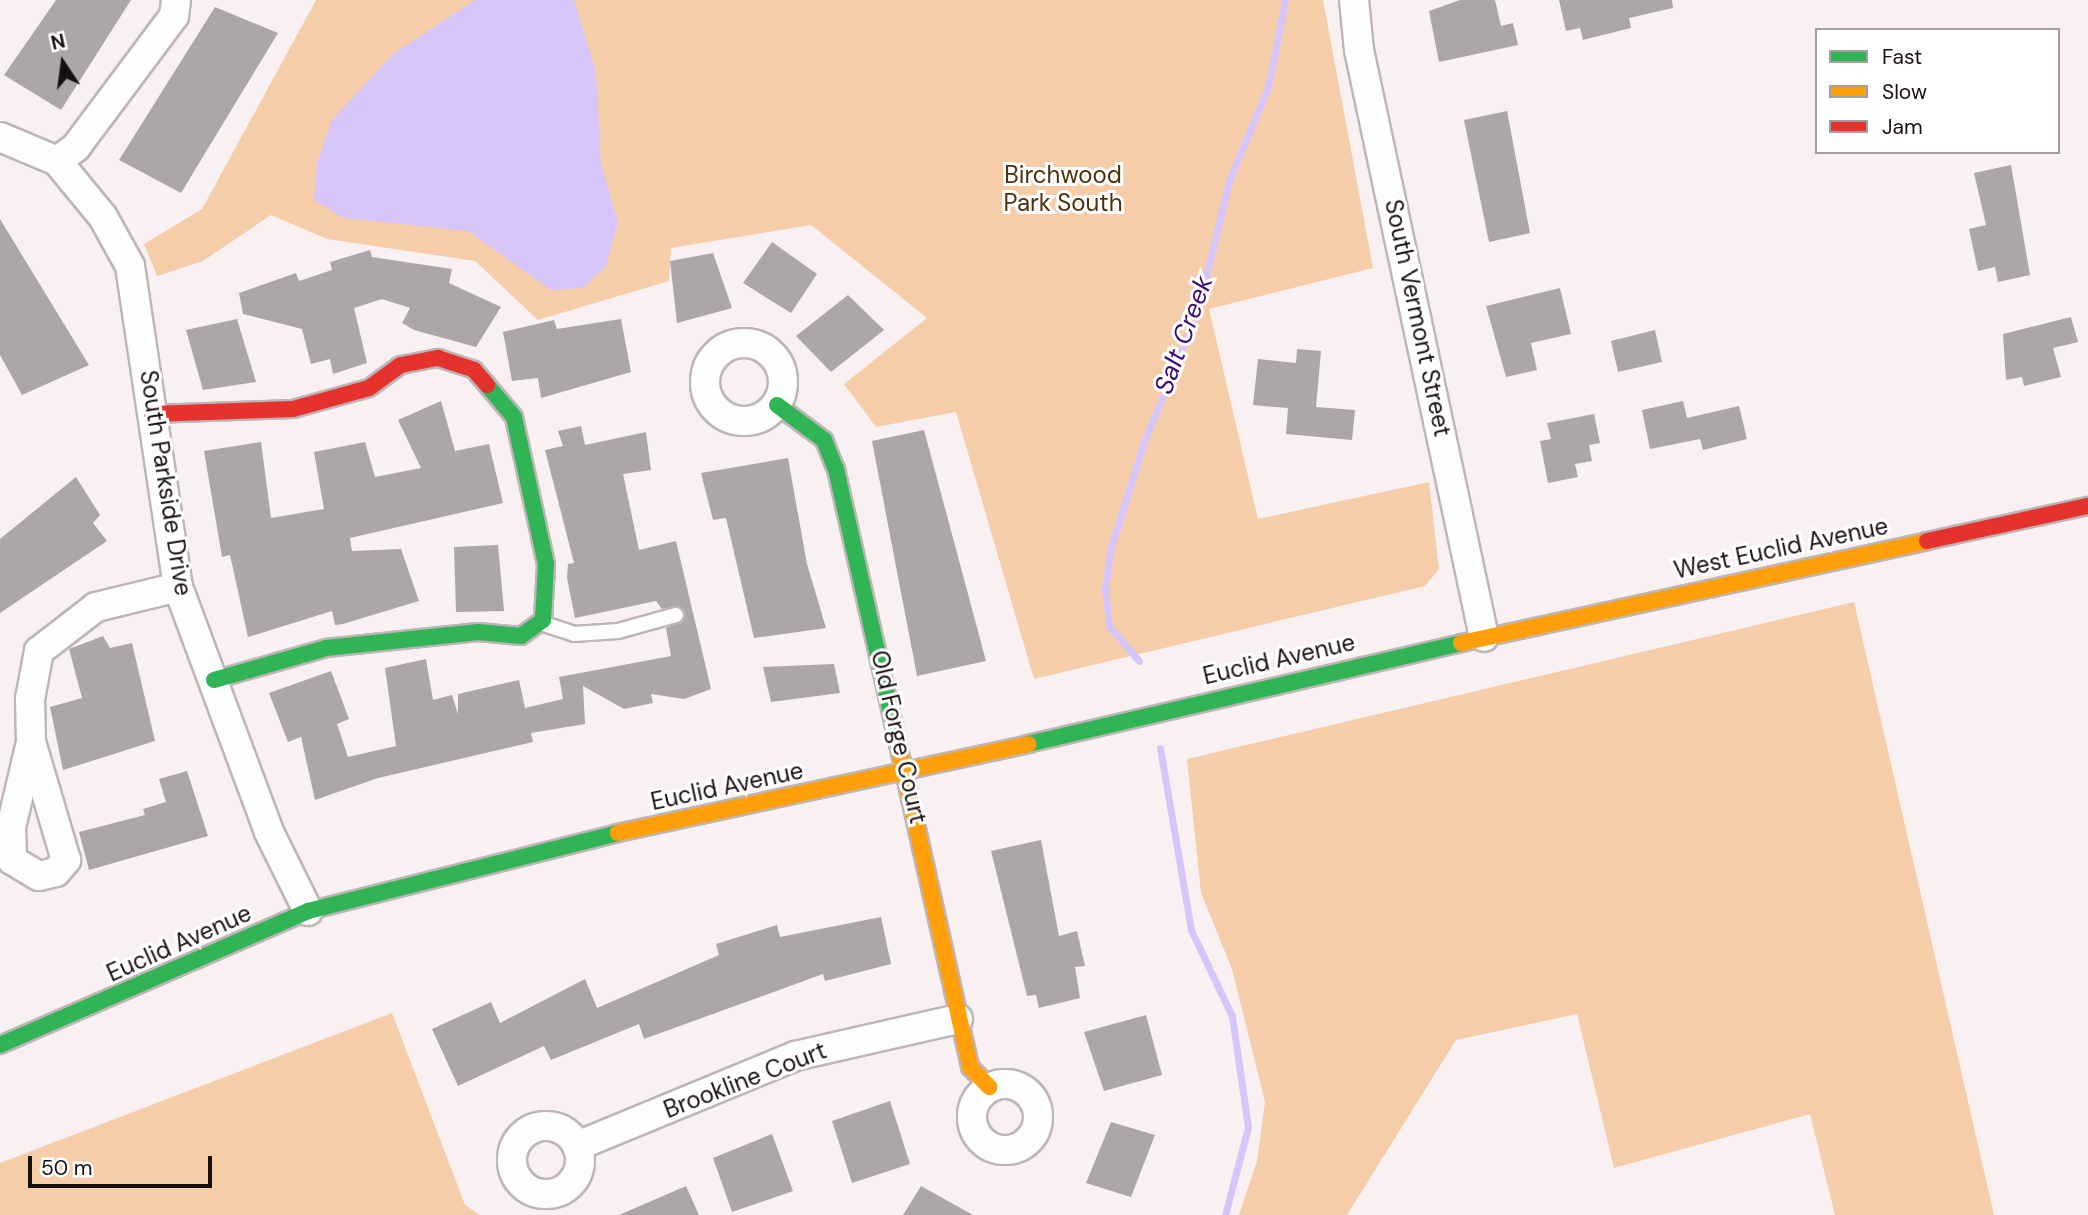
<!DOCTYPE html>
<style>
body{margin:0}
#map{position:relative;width:2088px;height:1215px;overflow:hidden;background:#f9f0f2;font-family:"DM Sans",sans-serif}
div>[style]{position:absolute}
.green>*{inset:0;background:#f5cea9}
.water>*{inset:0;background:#d6c5f9}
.stream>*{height:7px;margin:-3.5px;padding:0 3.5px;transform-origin:3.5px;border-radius:3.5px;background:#d6c5f9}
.building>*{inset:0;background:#aca5a9}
.roads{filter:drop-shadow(2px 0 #beb5b7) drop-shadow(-2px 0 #beb5b7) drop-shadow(0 2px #beb5b7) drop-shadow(0 -2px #beb5b7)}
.lane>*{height:14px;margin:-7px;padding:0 7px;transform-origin:7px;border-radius:7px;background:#fefdfd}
.street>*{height:28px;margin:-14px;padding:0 14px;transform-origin:14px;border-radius:14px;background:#fefdfd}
.street>.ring{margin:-14px;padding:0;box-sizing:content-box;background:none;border:28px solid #fefdfd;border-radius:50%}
.fast>*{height:16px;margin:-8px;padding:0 8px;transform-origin:8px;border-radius:8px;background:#30b455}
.slow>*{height:16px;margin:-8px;padding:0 8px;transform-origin:8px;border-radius:8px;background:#ff9f0a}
.jam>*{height:16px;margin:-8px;padding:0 8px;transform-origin:8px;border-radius:8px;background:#e5322d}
span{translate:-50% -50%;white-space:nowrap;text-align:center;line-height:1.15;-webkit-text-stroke:6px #fff;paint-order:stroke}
.park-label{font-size:24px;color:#4d300d}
.street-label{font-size:24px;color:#180f11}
.water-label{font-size:26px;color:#3d0b76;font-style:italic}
.legend{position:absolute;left:1815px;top:28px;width:245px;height:126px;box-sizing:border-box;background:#fff;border:2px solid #a39fa0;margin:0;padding:9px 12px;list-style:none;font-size:21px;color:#180f11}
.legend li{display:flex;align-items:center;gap:14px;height:35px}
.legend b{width:35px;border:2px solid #a39fa0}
.north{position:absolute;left:28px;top:28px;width:70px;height:70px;-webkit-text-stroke:5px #fff;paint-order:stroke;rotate:347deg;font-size:19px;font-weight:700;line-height:28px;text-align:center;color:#180f11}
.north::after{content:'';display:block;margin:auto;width:24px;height:32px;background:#180f11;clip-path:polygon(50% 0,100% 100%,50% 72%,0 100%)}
.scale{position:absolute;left:28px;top:1156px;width:184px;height:32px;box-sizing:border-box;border:4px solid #180f11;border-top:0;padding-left:9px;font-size:21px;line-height:24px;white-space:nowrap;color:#180f11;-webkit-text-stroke:5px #fff;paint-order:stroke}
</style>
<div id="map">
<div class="green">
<i style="clip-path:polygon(316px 0,1323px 0,1373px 268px,1209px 309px,1258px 519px,1429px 482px,1439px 569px,1425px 586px,1034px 679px,956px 412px,876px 427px,844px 384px,927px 318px,811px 225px,671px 248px,669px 281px,538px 320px,475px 261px,327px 239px,271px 215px,203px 261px,157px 276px,144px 244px,202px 209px)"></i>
<i style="clip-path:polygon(1854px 602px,1994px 1215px,1835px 1215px,1810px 1114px,1614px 1168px,1577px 1014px,1456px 1040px,1347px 1215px,1239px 1215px,1257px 1161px,1265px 1102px,1232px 969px,1201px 893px,1187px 759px)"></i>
<i style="clip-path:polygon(392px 1013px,465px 1205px,480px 1215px,0 1215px,0 1163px)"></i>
</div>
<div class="water">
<i style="clip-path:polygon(475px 0,574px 0,596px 72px,601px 164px,618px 222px,606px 266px,583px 288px,551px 290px,468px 231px,343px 218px,314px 200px,317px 163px,332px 120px,393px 54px)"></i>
</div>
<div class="stream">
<i style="left:1139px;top:661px;width:46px;rotate:-130.6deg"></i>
<i style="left:1109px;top:626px;width:38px;rotate:-96deg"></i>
<i style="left:1105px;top:588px;width:41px;rotate:-81.7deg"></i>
<i style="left:1111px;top:547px;width:110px;rotate:-72.6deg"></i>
<i style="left:1144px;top:442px;width:143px;rotate:-67.8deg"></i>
<i style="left:1198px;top:310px;width:133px;rotate:-76.5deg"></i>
<i style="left:1229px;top:181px;width:102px;rotate:-67.5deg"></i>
<i style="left:1268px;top:87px;width:89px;rotate:-78.9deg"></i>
<i style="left:1160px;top:748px;width:185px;rotate:80.3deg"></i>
<i style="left:1191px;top:930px;width:95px;rotate:64.5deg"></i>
<i style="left:1232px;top:1016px;width:112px;rotate:81.8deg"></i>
<i style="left:1248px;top:1127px;width:91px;rotate:104.6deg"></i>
</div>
<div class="building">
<i style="clip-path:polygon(56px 0,131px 0,61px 110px,4px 75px)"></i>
<i style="clip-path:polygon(1460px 0,1495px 0,1501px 26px,1513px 23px,1518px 45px,1439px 62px,1429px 11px)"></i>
<i style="clip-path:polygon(1559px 0,1672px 0,1673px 8px,1629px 18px,1631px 28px,1583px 40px,1580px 28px,1566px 31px)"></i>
<i style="clip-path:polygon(215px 7px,278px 33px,181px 193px,119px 160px)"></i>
<i style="clip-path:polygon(1507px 111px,1530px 233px,1489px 242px,1464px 120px)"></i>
<i style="clip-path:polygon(2011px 165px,2030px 275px,1998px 282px,1995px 267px,1978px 271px,1969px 229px,1986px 225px,1974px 173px)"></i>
<i style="clip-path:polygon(0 219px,89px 365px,22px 395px,0 355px)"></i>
<i style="clip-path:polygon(772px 242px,817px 274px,791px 313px,743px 283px)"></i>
<i style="clip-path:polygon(370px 250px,372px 257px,452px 269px,449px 283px,501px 307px,476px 347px,414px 330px,402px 323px,410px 308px,382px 299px,354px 308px,367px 363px,333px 374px,330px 359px,311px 364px,302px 329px,243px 314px,239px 293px,296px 273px,299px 281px,332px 270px,330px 262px)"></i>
<i style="clip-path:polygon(713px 253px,732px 308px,677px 323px,670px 261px)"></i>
<i style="clip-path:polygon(1560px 288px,1571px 334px,1531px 343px,1537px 370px,1506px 377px,1486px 306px)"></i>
<i style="clip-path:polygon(848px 295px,884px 330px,831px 372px,796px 336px)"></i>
<i style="clip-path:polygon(2071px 317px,2078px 342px,2053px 348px,2061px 377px,2024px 386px,2022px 377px,2006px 380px,2003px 334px)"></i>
<i style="clip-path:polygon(237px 319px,256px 382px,203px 390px,186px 330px)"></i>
<i style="clip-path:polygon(621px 319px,631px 372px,541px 398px,538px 378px,512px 381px,503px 332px,554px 320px,557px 329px)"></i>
<i style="clip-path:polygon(1655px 330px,1662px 362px,1618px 372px,1611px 341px)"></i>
<i style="clip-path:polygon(1297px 349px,1321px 351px,1316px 407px,1355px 410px,1352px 440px,1286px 434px,1288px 408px,1253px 405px,1258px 359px,1296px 363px)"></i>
<i style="clip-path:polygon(441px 401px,455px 451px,489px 444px,503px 503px,350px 538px,352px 551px,401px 549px,419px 601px,343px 624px,335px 625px,332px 611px,248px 637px,230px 555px,222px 557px,204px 451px,261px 442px,271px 518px,324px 509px,314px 452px,365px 442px,375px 477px,421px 468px,398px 420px)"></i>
<i style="clip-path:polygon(1683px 401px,1687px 418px,1739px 406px,1747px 439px,1703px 450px,1700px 439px,1650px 449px,1642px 410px)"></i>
<i style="clip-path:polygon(1594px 414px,1600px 443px,1589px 445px,1592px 461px,1575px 464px,1578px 477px,1548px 483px,1540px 441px,1551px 439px,1547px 423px)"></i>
<i style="clip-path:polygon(581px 426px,585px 445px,646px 432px,651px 470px,623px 474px,639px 550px,676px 541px,711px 689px,684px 699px,651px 694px,653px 703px,624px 709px,583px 686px,585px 724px,531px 733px,533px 742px,378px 778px,315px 800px,301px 737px,288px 742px,269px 693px,331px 671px,349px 719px,337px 724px,348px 757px,396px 746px,385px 668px,426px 659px,433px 700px,452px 695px,458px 714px,458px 694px,519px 680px,525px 708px,563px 699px,559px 677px,671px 656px,666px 628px,683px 621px,679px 606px,662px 609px,656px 601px,575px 618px,567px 578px,568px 564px,574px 563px,545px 450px,563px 446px,558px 431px)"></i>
<i style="clip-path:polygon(924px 430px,986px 661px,917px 676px,872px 441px)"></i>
<i style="clip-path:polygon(788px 458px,807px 564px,826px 628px,754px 638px,726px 518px,713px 520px,701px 473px)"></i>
<i style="clip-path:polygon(76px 477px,100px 515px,93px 523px,107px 541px,0 613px,0 539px)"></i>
<i style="clip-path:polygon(498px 545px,504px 611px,456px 612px,454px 547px)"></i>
<i style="clip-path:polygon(103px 636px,110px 648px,132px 643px,155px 741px,63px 770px,50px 707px,82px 698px,69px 649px)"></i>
<i style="clip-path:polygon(834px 664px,840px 693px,771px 702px,763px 667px)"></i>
<i style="clip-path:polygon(187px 771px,208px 836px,89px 870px,79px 832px,145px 815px,143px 809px,166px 802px,159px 779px)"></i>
<i style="clip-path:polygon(1041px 840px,1059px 936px,1077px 931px,1085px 966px,1075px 967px,1080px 998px,1039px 1008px,1036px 995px,1027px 996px,991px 851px)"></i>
<i style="clip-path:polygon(881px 917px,891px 964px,825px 981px,823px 974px,644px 1039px,639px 1024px,551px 1060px,544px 1046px,458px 1086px,432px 1029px,491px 1002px,500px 1023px,585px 979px,597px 1008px,719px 955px,716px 944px,777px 925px,780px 937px)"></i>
<i style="clip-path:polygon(1146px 1015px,1162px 1075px,1104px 1091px,1084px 1032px)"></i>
<i style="clip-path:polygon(890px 1101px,910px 1164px,852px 1183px,832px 1121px)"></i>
<i style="clip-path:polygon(1111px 1122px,1155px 1135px,1131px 1197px,1086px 1183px)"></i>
<i style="clip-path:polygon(772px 1134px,793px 1191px,732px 1212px,713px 1158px)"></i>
<i style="clip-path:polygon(686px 1186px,699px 1215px,619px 1215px)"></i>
<i style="clip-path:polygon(921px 1186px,973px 1215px,903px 1215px)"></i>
</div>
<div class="roads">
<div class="lane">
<i style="left:544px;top:624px;width:32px;rotate:18deg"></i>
<i style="left:574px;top:634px;width:44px;rotate:-3.9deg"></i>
<i style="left:618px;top:631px;width:60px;rotate:-15.4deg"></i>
</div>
<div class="street">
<i style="left:1354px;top:0;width:50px;rotate:84.3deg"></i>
<i style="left:1359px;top:50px;width:600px;rotate:77.98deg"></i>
<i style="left:0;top:137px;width:62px;rotate:22.8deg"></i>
<i style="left:57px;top:161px;width:72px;rotate:50.6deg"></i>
<i style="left:103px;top:217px;width:56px;rotate:61.1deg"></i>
<i style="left:130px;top:266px;width:325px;rotate:81.5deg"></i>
<i style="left:178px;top:587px;width:261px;rotate:69.6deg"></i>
<i style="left:269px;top:832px;width:88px;rotate:63.7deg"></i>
<i style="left:57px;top:161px;width:24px;rotate:-36deg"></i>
<i style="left:76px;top:147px;width:164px;rotate:-53.2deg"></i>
<i style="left:174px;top:16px;width:16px;rotate:-83deg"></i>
<i class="ring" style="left:705px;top:343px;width:50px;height:50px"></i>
<i style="left:31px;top:742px;width:87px;rotate:103.2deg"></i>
<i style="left:11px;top:827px;width:33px;rotate:88deg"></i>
<i style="left:12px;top:860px;width:31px;rotate:31deg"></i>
<i style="left:39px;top:876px;width:17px;rotate:-13deg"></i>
<i style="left:56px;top:872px;width:16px;rotate:-50deg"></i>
<i style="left:66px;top:860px;width:123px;rotate:-106.5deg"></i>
<i style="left:31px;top:742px;width:43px;rotate:-91.3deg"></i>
<i style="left:30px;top:699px;width:49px;rotate:-79.4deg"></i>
<i style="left:39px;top:651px;width:72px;rotate:-37.7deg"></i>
<i style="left:96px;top:607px;width:84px;rotate:-13.7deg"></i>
<i class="ring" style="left:972px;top:1084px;width:38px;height:38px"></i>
<i class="ring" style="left:512px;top:1126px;width:40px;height:40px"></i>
<i style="left:577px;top:1146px;width:236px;rotate:-22.4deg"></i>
<i style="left:795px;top:1056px;width:167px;rotate:-12.8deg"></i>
</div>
<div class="fast">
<i style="left:777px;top:405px;width:59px;rotate:36.7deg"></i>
<i style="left:824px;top:440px;width:31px;rotate:68deg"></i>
<i style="left:836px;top:469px;width:291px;rotate:77.3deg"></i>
<i style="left:214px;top:680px;width:116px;rotate:-15.9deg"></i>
<i style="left:326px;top:648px;width:153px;rotate:-6deg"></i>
<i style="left:478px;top:632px;width:43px;rotate:5.3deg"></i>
<i style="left:521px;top:636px;width:27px;rotate:-36deg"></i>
<i style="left:543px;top:620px;width:56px;rotate:-86.9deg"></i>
<i style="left:546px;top:564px;width:150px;rotate:-102.3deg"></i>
<i style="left:514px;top:417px;width:42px;rotate:-130.2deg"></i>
<i style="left:1028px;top:744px;width:445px;rotate:-13.1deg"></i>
<i style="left:0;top:1045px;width:336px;rotate:-23.5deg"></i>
<i style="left:308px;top:911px;width:320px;rotate:-14.1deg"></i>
</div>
<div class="slow">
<i style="left:1461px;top:643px;width:477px;rotate:-12.3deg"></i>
<i style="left:900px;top:753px;width:322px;rotate:77.4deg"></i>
<i style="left:970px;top:1067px;width:28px;rotate:46deg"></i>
<i style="left:618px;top:833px;width:420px;rotate:-12.2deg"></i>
</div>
<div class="jam">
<i style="left:152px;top:414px;width:141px;rotate:-2deg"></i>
<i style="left:293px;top:409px;width:79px;rotate:-15.4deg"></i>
<i style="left:369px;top:388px;width:39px;rotate:-36deg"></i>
<i style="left:401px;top:365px;width:38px;rotate:-11deg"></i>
<i style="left:438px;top:358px;width:38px;rotate:18deg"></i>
<i style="left:474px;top:370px;width:20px;rotate:49deg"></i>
<i style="left:1927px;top:541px;width:165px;rotate:-12.3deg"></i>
</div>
</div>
<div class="park-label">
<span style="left:1063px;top:189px">Birchwood<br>Park South</span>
</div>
<div class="street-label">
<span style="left:1418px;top:318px;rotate:78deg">South Vermont Street</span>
<span style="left:166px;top:483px;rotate:81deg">South Parkside Drive</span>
<span style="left:1781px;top:548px;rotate:-12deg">West Euclid Avenue</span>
<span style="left:1279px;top:659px;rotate:-13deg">Euclid Avenue</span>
<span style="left:899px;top:737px;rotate:77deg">Old Forge Court</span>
<span style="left:727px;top:786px;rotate:-12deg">Euclid Avenue</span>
<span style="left:179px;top:943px;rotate:-24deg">Euclid Avenue</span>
<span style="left:745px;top:1080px;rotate:-21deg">Brookline Court</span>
</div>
<div class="water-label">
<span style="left:1184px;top:335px;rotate:-70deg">Salt Creek</span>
</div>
<ul class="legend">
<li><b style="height:9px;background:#30b455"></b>Fast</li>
<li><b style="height:9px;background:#ff9f0a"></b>Slow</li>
<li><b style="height:9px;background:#e5322d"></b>Jam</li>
</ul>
<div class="north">N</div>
<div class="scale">50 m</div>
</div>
